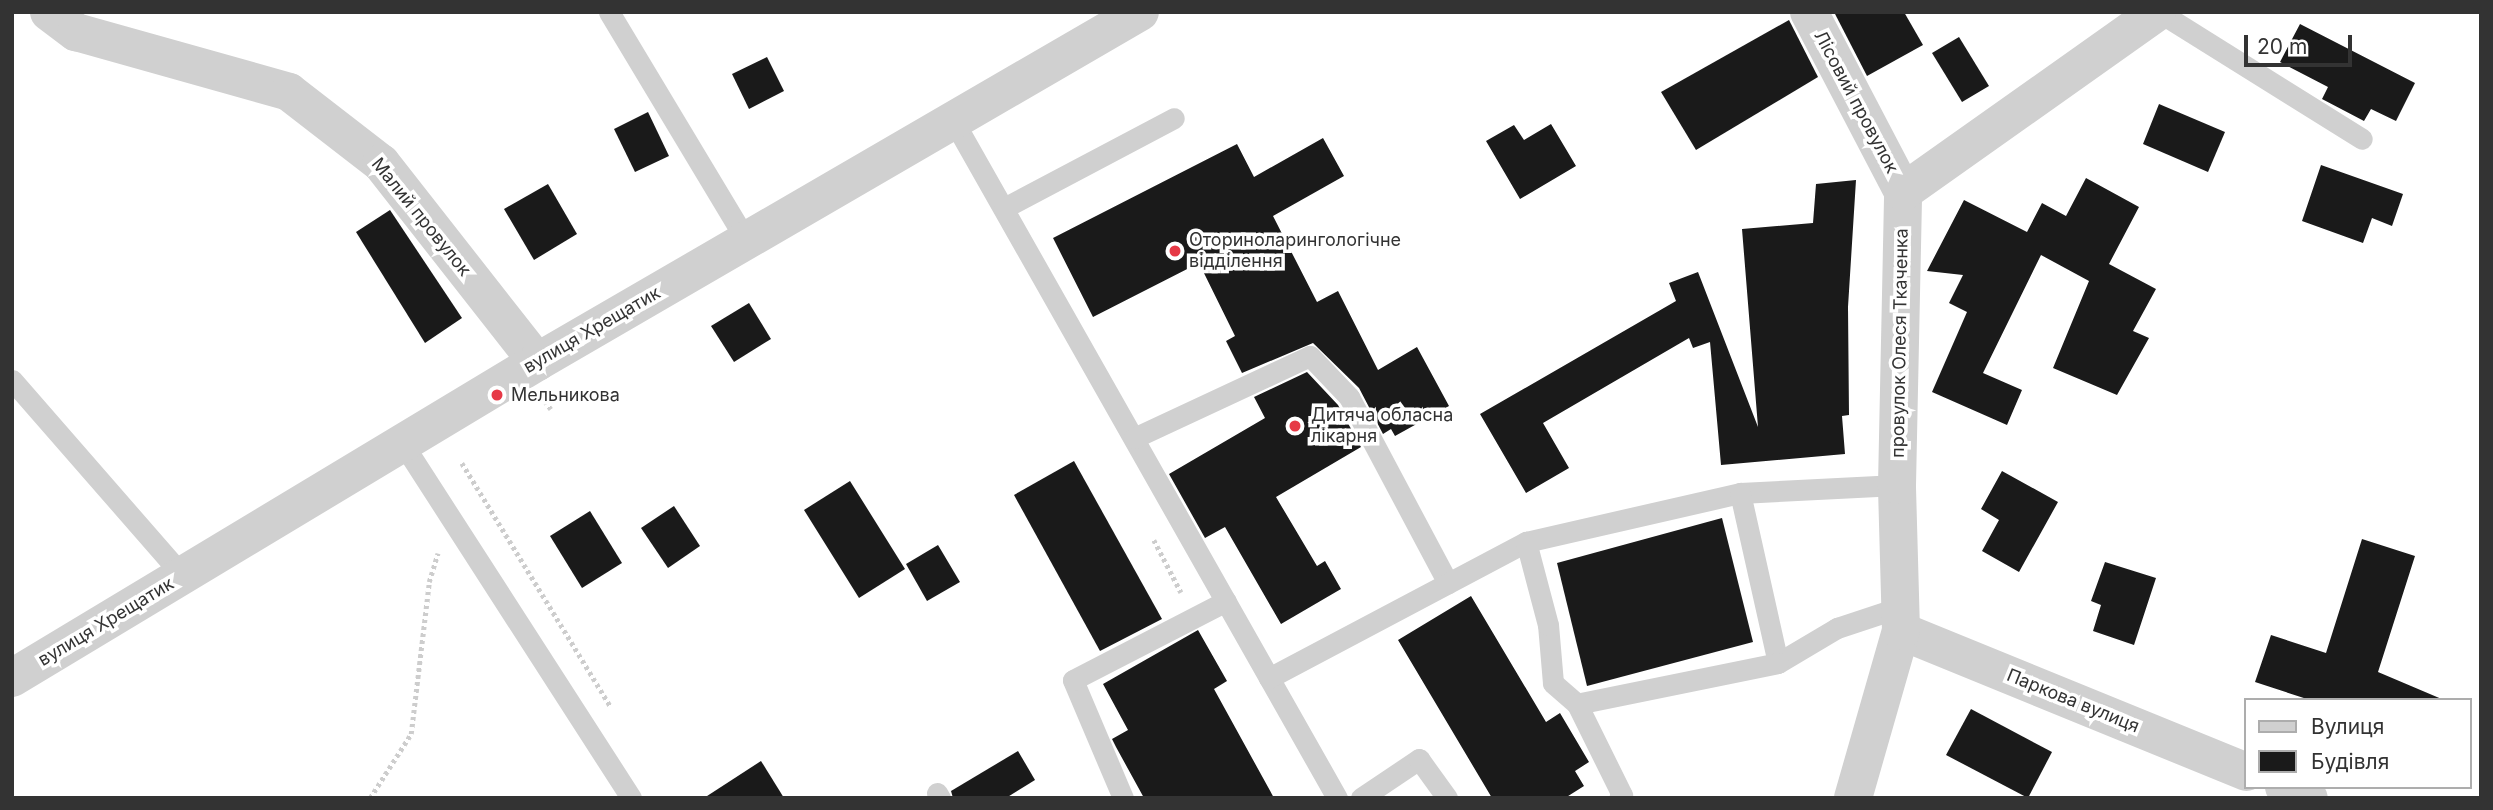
<!DOCTYPE html>
<meta charset="utf-8">
<style>
body{margin:0}
#map{position:relative;width:2493px;height:810px;overflow:hidden;background:#fff;font-family:Inter,sans-serif}
div>[style]{position:absolute}
.building>*{inset:0;background:#1a1a1a}
.path>*{height:4.5px;margin-top:-2.25px;transform-origin:0;background:repeating-linear-gradient(90deg,#cdcdcd 0 3.5px,transparent 0 7px)}
.service>*{height:21px;margin:-10.5px;padding:0 10.5px;transform-origin:10.5px;border-radius:10.5px;background:#d0d0d0}
.minor>*{height:38px;margin:-19px;padding:0 19px;transform-origin:19px;border-radius:19px;background:#d0d0d0}
.dots>*{width:19px;height:19px;translate:-50% -50%;box-sizing:border-box;border:4px solid #fff;border-radius:50%}
span{translate:-50% -50%;white-space:nowrap;text-align:center;line-height:1.15;-webkit-text-stroke:7px #fff;paint-order:stroke}
.street-label{font-size:18px;color:#333}
.poi-label{font-size:18px;color:#333}
.left{translate:0 -50%;text-align:left}
.frame{position:absolute;inset:0;border:14px solid #333;pointer-events:none}
.legend{position:absolute;left:2244px;top:698px;width:228px;height:91px;box-sizing:border-box;background:#fff;border:2px solid #adadad;margin:0;padding:9px 12px;list-style:none;font-size:21px;color:#333}
.legend li{display:flex;align-items:center;gap:14px;height:35px}
.legend b{width:35px;border:2px solid #adadad}
.scale{position:absolute;left:2244px;top:35px;width:108px;height:32px;box-sizing:border-box;border:4px solid #333;border-top:0;padding-left:9px;font-size:21px;line-height:24px;white-space:nowrap;color:#333;-webkit-text-stroke:5px #fff;paint-order:stroke}
</style>
<div id="map">
<div class="building">
<i style="clip-path:polygon(1834px 12px,1904px 12px,1923px 45px,1867px 76px)"></i>
<i style="clip-path:polygon(1789px 20px,1818px 77px,1696px 150px,1661px 92px)"></i>
<i style="clip-path:polygon(2300px 24px,2415px 83px,2396px 121px,2371px 109px,2364px 121px,2322px 99px,2328px 87px,2280px 62px)"></i>
<i style="clip-path:polygon(1959px 37px,1989px 86px,1962px 102px,1932px 53px)"></i>
<i style="clip-path:polygon(767px 57px,784px 91px,749px 109px,732px 74px)"></i>
<i style="clip-path:polygon(2159px 104px,2225px 132px,2208px 172px,2143px 144px)"></i>
<i style="clip-path:polygon(648px 112px,669px 156px,635px 172px,614px 129px)"></i>
<i style="clip-path:polygon(1551px 124px,1576px 166px,1520px 199px,1486px 141px,1514px 125px,1524px 140px)"></i>
<i style="clip-path:polygon(1323px 138px,1344px 176px,1273px 216px,1317px 302px,1338px 291px,1378px 370px,1417px 347px,1449px 406px,1395px 436px,1391px 429px,1383px 434px,1359px 388px,1313px 343px,1242px 373px,1226px 341px,1235px 336px,1199px 263px,1093px 317px,1053px 238px,1237px 144px,1254px 177px)"></i>
<i style="clip-path:polygon(2321px 165px,2403px 194px,2392px 226px,2372px 218px,2363px 243px,2302px 221px)"></i>
<i style="clip-path:polygon(2086px 178px,2139px 207px,2109px 264px,2156px 289px,2133px 331px,2149px 338px,2117px 395px,2053px 368px,2089px 281px,2041px 255px,1983px 373px,2022px 390px,2007px 425px,1932px 392px,1967px 312px,1949px 303px,1963px 275px,1927px 271px,1964px 200px,2027px 232px,2042px 203px,2066px 216px)"></i>
<i style="clip-path:polygon(1856px 180px,1848px 307px,1849px 415px,1842px 416px,1845px 454px,1721px 465px,1710px 342px,1693px 348px,1689px 338px,1543px 423px,1569px 468px,1526px 493px,1480px 414px,1676px 301px,1669px 283px,1698px 272px,1758px 427px,1742px 229px,1813px 223px,1816px 184px)"></i>
<i style="clip-path:polygon(548px 184px,577px 234px,534px 260px,504px 209px)"></i>
<i style="clip-path:polygon(390px 210px,462px 318px,425px 343px,356px 232px)"></i>
<i style="clip-path:polygon(749px 303px,771px 339px,734px 362px,711px 326px)"></i>
<i style="clip-path:polygon(1307px 372px,1338px 405px,1361px 447px,1276px 497px,1317px 566px,1325px 561px,1341px 589px,1281px 624px,1225px 527px,1205px 538px,1169px 474px,1265px 418px,1254px 397px)"></i>
<i style="clip-path:polygon(1074px 461px,1162px 619px,1100px 651px,1014px 495px)"></i>
<i style="clip-path:polygon(2002px 471px,2058px 502px,2019px 572px,1982px 551px,1999px 520px,1981px 509px)"></i>
<i style="clip-path:polygon(850px 481px,905px 569px,859px 598px,804px 510px)"></i>
<i style="clip-path:polygon(674px 506px,700px 546px,668px 568px,641px 528px)"></i>
<i style="clip-path:polygon(590px 511px,622px 563px,582px 588px,550px 536px)"></i>
<i style="clip-path:polygon(1722px 518px,1753px 642px,1587px 686px,1557px 563px)"></i>
<i style="clip-path:polygon(2362px 539px,2415px 556px,2378px 672px,2444px 700px,2310px 700px,2255px 682px,2271px 635px,2326px 653px)"></i>
<i style="clip-path:polygon(938px 545px,960px 582px,927px 601px,906px 564px)"></i>
<i style="clip-path:polygon(2105px 562px,2156px 578px,2134px 645px,2093px 631px,2101px 605px,2091px 601px)"></i>
<i style="clip-path:polygon(1471px 596px,1546px 722px,1560px 713px,1589px 762px,1575px 771px,1584px 786px,1565px 798px,1492px 798px,1398px 640px)"></i>
<i style="clip-path:polygon(1198px 630px,1227px 681px,1214px 689px,1274px 798px,1144px 798px,1116px 747px,1112px 739px,1128px 730px,1103px 684px)"></i>
<i style="clip-path:polygon(1971px 709px,2052px 752px,2028px 798px,1946px 755px)"></i>
<i style="clip-path:polygon(1018px 751px,1035px 780px,1006px 798px,953px 798px,951px 791px)"></i>
<i style="clip-path:polygon(761px 761px,784px 798px,704px 798px)"></i>
</div>
<div class="path">
<i style="left:545px;top:401px;width:10px;rotate:53deg"></i>
<i style="left:462px;top:463px;width:286px;rotate:58.6deg"></i>
<i style="left:1154px;top:540px;width:59px;rotate:62.6deg"></i>
<i style="left:370px;top:798px;width:76px;rotate:-57.4deg"></i>
<i style="left:411px;top:734px;width:153px;rotate:-83.2deg"></i>
<i style="left:429px;top:582px;width:30px;rotate:-73deg"></i>
</div>
<div class="service">
<i style="left:609px;top:12px;width:266px;rotate:59deg"></i>
<i style="left:2159px;top:12px;width:239px;rotate:32deg"></i>
<i style="left:953px;top:120px;width:779px;rotate:60.47deg"></i>
<i style="left:1004px;top:208px;width:192px;rotate:-27.9deg"></i>
<i style="left:12px;top:380px;width:260px;rotate:48.9deg"></i>
<i style="left:1134px;top:438px;width:194px;rotate:-25deg"></i>
<i style="left:1310px;top:356px;width:57px;rotate:46.4deg"></i>
<i style="left:1349px;top:397px;width:211px;rotate:62deg"></i>
<i style="left:403px;top:444px;width:421px;rotate:57.2deg"></i>
<i style="left:1740px;top:493px;width:157px;rotate:-2.9deg"></i>
<i style="left:1778px;top:663px;width:69px;rotate:-30.7deg"></i>
<i style="left:1837px;top:628px;width:66px;rotate:-18.4deg"></i>
<i style="left:1269px;top:678px;width:291px;rotate:-27.9deg"></i>
<i style="left:1526px;top:542px;width:220px;rotate:-12.9deg"></i>
<i style="left:1740px;top:493px;width:174px;rotate:77.4deg"></i>
<i style="left:1778px;top:663px;width:205px;rotate:168.5deg"></i>
<i style="left:1577px;top:704px;width:32px;rotate:-139deg"></i>
<i style="left:1553px;top:683px;width:58px;rotate:-94.9deg"></i>
<i style="left:1548px;top:625px;width:86px;rotate:-104.8deg"></i>
<i style="left:1577px;top:704px;width:102px;rotate:63.7deg"></i>
<i style="left:1622px;top:795px;width:4px;rotate:135deg"></i>
<i style="left:937px;top:793px;width:6px;rotate:59deg"></i>
<i style="left:1123px;top:798px;width:128px;rotate:-113deg"></i>
<i style="left:1073px;top:680px;width:172px;rotate:-27.3deg"></i>
<i style="left:1361px;top:798px;width:70px;rotate:-33.9deg"></i>
<i style="left:1419px;top:759px;width:48px;rotate:54.3deg"></i>
</div>
<div class="minor">
<i style="left:49px;top:12px;width:34px;rotate:37deg"></i>
<i style="left:76px;top:32px;width:221px;rotate:15.7deg"></i>
<i style="left:289px;top:92px;width:116px;rotate:37.7deg"></i>
<i style="left:381px;top:163px;width:253px;rotate:51.9deg"></i>
<i style="left:1809px;top:12px;width:203px;rotate:62.4deg"></i>
<i style="left:1901px;top:631px;width:373px;rotate:22.2deg"></i>
<i style="left:12px;top:678px;width:613px;rotate:-31.04deg"></i>
<i style="left:537px;top:362px;width:697px;rotate:-30.13deg"></i>
<i style="left:2284px;top:787px;width:27px;rotate:24deg"></i>
<i style="left:1853px;top:798px;width:174px;rotate:-74deg"></i>
<i style="left:1901px;top:631px;width:146px;rotate:-91.6deg"></i>
<i style="left:1897px;top:485px;width:293px;rotate:-88.8deg"></i>
<i style="left:1903px;top:192px;width:311px;rotate:-35.3deg"></i>
</div>
<div class="dots">
<i style="left:1175px;top:251px;background:#e63946"></i>
<i style="left:497px;top:395px;background:#e63946"></i>
<i style="left:1295px;top:426px;background:#e63946"></i>
</div>
<div class="street-label">
<span style="left:1856px;top:102px;rotate:62deg">Лісовий провулок</span>
<span style="left:421px;top:217px;rotate:51deg">Малий провулок</span>
<span style="left:592px;top:330px;rotate:-30deg">вулиця Хрещатик</span>
<span style="left:1900px;top:343px;rotate:-89deg">провулок Олеся Ткаченка</span>
<span style="left:106px;top:622px;rotate:-31deg">вулиця Хрещатик</span>
<span style="left:2073px;top:701px;rotate:22deg">Паркова вулиця</span>
</div>
<div class="poi-label">
<span class="left" style="left:1189px;top:251px">Оториноларингологічне<br>відділення</span>
<span class="left" style="left:511px;top:395px">Мельникова</span>
<span class="left" style="left:1311px;top:426px">Дитяча обласна<br>лікарня</span>
</div>
<div class="frame"></div>
<ul class="legend">
<li><b style="height:9px;background:#d0d0d0"></b>Вулиця</li>
<li><b style="height:19px;background:#1a1a1a"></b>Будівля</li>
</ul>
<div class="scale">20 m</div>
</div>
